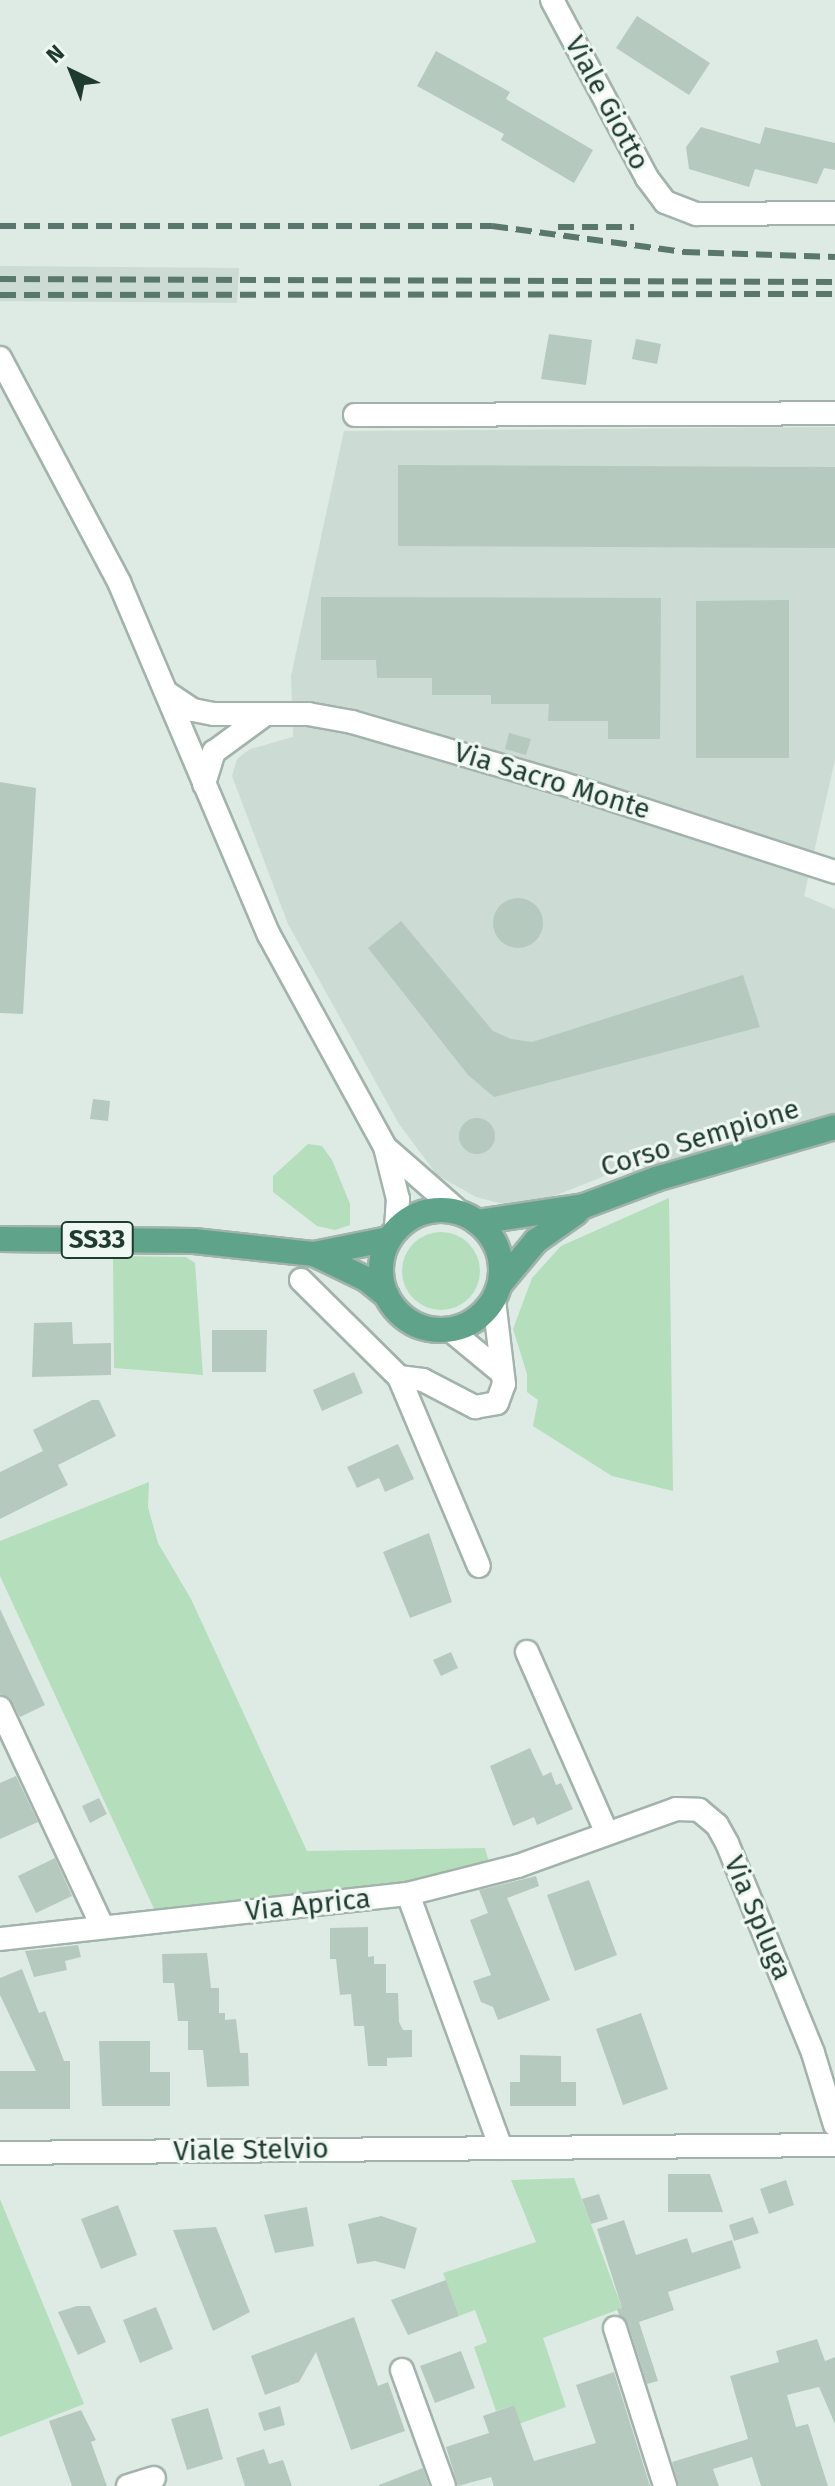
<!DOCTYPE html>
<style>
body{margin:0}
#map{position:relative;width:835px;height:2486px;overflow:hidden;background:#deebe4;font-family:"Fira Sans",sans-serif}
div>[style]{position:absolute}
.built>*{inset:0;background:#ccdbd3}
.green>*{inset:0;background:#b5debc}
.round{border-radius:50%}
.building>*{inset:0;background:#b6c9bf}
.roads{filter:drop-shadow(2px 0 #a1b3ab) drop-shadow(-2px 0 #a1b3ab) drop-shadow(0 2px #a1b3ab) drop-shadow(0 -2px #a1b3ab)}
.minor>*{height:22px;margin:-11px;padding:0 11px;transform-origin:11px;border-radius:11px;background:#fff}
.major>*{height:24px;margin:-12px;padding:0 12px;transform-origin:12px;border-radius:12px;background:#60a38b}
.major>.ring{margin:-12px;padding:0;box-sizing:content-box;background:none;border:24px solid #60a38b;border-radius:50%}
.rail>*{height:6px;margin-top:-3px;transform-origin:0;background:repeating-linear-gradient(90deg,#59776c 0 16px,transparent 0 24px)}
span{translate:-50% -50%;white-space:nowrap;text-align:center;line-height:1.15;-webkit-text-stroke:6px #eff7f2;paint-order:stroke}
.shield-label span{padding:2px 6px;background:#eff7f2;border:2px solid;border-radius:6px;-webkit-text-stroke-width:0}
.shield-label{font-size:26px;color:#1f3b31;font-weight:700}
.street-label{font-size:28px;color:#1f3b31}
.north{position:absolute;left:32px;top:32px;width:80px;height:80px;-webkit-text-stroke:6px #eff7f2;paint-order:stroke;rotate:317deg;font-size:22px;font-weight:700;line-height:32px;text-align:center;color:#1f3b31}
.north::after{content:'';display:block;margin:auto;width:28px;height:36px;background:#1f3b31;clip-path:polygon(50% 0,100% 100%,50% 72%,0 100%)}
</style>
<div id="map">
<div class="built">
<i style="clip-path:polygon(0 266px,239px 268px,237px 303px,0 301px)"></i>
<i style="clip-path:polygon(835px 427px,835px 760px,804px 896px,835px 909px,835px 1115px,634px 1174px,630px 1166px,539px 1202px,507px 1205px,476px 1197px,437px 1175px,399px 1124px,288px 924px,232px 776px,237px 759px,250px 749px,293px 737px,291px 676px,344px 431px)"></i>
</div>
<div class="green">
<i style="clip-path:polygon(308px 1144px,322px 1146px,332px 1160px,350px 1204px,350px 1225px,335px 1230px,317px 1226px,273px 1192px,273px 1176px)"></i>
<i style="clip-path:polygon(669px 1198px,673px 1491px,612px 1476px,533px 1426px,538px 1400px,527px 1392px,527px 1374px,513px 1329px,532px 1278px,561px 1246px)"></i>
<i class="round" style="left:402px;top:1232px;width:78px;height:78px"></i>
<i style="clip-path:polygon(113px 1256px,186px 1257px,195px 1263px,203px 1375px,114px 1368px)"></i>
<i style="clip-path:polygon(149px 1482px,148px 1507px,158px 1543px,191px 1599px,307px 1851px,485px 1848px,490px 1866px,399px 1888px,155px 1911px,0 1576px,0 1541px)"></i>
<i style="clip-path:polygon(574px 2178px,622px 2308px,543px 2338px,566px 2407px,513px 2426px,514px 2405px,496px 2411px,474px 2347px,487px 2342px,475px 2310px,459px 2316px,443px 2273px,536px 2242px,511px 2180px)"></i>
<i style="clip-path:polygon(0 2199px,84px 2404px,0 2437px)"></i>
</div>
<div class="building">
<i style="clip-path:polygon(637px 16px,710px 63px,689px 95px,616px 48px)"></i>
<i style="clip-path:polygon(436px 51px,510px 92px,506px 99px,593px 150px,574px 183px,501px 140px,504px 134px,417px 86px)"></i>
<i style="clip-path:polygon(701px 127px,760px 144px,765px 127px,835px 143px,835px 170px,824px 168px,817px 184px,755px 169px,749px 187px,689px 169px,686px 147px)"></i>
<i style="clip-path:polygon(549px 334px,592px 340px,586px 385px,541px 379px)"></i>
<i style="clip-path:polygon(636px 339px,661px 344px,657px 364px,632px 359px)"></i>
<i style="clip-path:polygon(398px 465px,835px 467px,835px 548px,398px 546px)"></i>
<i style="clip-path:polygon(321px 597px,661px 598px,660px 739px,608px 739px,608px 721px,548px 721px,549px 704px,491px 704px,491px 695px,432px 695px,432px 678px,377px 678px,376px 660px,321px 660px)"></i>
<i style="clip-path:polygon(789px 600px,789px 758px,696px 758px,696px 601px)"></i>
<i style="clip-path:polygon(509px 733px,531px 739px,526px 755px,505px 749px)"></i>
<i style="clip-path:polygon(0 782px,36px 788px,23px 1014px,0 1013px)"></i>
<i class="round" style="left:493px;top:898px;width:50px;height:50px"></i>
<i style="clip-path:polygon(401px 921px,493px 1031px,511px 1039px,532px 1042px,743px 975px,760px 1027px,494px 1097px,468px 1075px,368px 948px)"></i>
<i style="clip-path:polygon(93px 1099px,110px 1101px,108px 1121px,90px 1119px)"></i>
<i class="round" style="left:459px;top:1118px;width:36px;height:36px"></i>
<i style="clip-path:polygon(72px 1322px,73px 1344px,111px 1343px,111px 1375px,32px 1377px,34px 1323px)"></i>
<i style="clip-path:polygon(212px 1330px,267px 1330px,266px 1372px,212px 1372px)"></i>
<i style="clip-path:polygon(354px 1372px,363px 1393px,322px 1411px,313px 1390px)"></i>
<i style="clip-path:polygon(92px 1400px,99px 1400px,116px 1436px,58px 1465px,68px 1485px,0 1519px,0 1472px,43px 1451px,33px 1430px)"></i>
<i style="clip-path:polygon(398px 1444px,414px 1479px,385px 1492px,379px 1478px,357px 1488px,347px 1467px)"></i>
<i style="clip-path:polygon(429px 1533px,452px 1602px,410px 1618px,383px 1552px)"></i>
<i style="clip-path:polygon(0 1609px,45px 1705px,20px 1717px,9px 1697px,0 1694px)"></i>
<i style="clip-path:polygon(451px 1652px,458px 1668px,441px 1676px,433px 1660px)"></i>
<i style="clip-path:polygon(530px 1748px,543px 1776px,551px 1772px,556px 1785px,561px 1783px,573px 1809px,537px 1825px,534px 1817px,513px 1826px,490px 1766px)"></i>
<i style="clip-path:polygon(16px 1776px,38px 1822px,0 1839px,0 1783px)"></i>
<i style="clip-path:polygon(99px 1798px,107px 1814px,90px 1823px,82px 1806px)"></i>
<i style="clip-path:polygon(55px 1858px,72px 1896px,36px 1913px,18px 1876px)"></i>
<i style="clip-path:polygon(536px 1876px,539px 1886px,507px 1898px,550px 2000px,498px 2020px,493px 2007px,481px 2002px,473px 1981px,491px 1975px,470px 1920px,488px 1913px,479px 1890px)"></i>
<i style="clip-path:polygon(589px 1880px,617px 1955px,575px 1971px,547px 1895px)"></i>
<i style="clip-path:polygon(368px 1927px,368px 1957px,374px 1956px,374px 1964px,386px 1964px,386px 1993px,398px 1993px,399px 2022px,403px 2030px,412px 2030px,412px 2057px,387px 2058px,387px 2066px,368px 2066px,364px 2026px,354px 2026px,351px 1994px,340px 1995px,336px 1959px,330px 1959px,330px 1928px)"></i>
<i style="clip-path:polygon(78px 1945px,81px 1957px,65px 1961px,67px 1970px,34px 1977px,25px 1951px)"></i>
<i style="clip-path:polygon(207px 1953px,211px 1988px,219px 1988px,219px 2013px,225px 2013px,225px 2020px,236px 2019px,240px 2053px,248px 2053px,249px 2086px,207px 2087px,203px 2050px,188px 2050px,188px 2021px,178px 2021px,174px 1983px,163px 1983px,162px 1954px)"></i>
<i style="clip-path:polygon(22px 1969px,39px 2013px,45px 2011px,64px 2061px,70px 2061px,70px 2109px,0 2109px,0 2071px,36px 2071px,0 1995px,0 1978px)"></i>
<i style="clip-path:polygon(641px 2013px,668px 2089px,623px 2105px,596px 2029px)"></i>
<i style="clip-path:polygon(99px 2041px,150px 2041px,150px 2072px,170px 2072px,170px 2106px,102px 2106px)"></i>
<i style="clip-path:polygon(520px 2055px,561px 2056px,561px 2082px,576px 2082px,576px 2106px,510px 2106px,510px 2082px,520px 2082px)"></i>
<i style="clip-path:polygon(668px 2174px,710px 2174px,723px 2212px,668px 2212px)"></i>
<i style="clip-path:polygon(786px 2180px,794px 2205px,769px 2214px,760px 2189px)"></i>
<i style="clip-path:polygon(599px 2194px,608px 2219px,591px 2224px,582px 2199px)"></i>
<i style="clip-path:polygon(118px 2205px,137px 2255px,101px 2269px,81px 2219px)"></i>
<i style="clip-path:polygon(307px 2207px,314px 2246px,275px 2253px,264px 2215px)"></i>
<i style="clip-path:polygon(381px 2216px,417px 2228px,405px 2269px,375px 2261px,357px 2264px,348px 2224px)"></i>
<i style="clip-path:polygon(753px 2217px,759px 2233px,734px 2241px,729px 2225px)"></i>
<i style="clip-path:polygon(624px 2220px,636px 2255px,687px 2238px,692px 2253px,732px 2240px,741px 2268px,668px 2292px,674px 2310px,639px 2322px,658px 2381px,647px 2384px,628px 2324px,619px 2315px,617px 2309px,622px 2308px,597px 2229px)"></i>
<i style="clip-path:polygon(216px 2227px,250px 2312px,213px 2331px,173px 2230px)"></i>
<i style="clip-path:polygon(446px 2280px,459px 2316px,408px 2335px,391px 2300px)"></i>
<i style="clip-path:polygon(77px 2306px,90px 2306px,106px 2342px,78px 2355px,58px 2312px)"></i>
<i style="clip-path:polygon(156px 2307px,173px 2349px,140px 2363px,123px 2320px)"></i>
<i style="clip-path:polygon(354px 2317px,378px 2386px,388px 2382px,405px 2431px,351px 2450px,316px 2352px,299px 2382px,265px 2395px,251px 2356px)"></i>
<i style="clip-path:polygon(817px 2339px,825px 2361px,835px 2357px,835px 2424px,819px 2387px,787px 2395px,796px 2427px,808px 2424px,828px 2486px,761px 2486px,752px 2457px,713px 2469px,719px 2486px,679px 2486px,672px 2462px,748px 2439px,730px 2376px,779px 2362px,776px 2351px)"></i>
<i style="clip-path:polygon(461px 2351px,475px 2388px,435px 2403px,420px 2366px)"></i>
<i style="clip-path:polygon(614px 2372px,650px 2486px,494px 2486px,491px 2477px,458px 2486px,446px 2447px,489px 2433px,483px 2416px,514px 2405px,534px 2461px,596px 2443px,576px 2385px)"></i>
<i style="clip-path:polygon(280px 2406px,285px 2425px,264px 2431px,258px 2413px)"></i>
<i style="clip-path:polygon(208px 2408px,223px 2459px,187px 2470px,171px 2419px)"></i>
<i style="clip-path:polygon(81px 2410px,96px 2440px,91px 2442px,107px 2486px,72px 2486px,49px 2421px)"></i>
<i style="clip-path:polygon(264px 2449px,269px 2464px,283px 2460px,292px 2486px,245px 2486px,236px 2458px)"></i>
<i style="clip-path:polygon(423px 2468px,429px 2486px,379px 2486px,379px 2485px)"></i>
</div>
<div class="roads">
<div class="minor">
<i style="left:552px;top:0;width:202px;rotate:61.9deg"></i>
<i style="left:647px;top:178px;width:30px;rotate:53deg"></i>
<i style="left:665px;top:202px;width:34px;rotate:21deg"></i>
<i style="left:697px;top:214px;width:138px;rotate:-0.4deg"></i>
<i style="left:0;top:358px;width:254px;rotate:62deg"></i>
<i style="left:119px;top:582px;width:384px;rotate:67deg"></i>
<i style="left:269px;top:935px;width:242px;rotate:61.3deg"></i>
<i style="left:385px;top:1147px;width:54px;rotate:76deg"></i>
<i style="left:398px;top:1199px;width:31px;rotate:94deg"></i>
<i style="left:355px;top:415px;width:480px;rotate:-0.2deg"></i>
<i style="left:166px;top:692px;width:32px;rotate:34deg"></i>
<i style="left:193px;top:710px;width:21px;rotate:11deg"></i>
<i style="left:214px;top:714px;width:94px"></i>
<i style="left:308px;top:714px;width:45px;rotate:10.3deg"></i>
<i style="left:352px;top:722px;width:218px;rotate:16.3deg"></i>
<i style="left:561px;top:783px;width:288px;rotate:18deg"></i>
<i style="left:204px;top:784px;width:34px;rotate:-73deg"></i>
<i style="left:214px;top:752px;width:61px;rotate:-36.3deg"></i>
<i style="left:386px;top:1148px;width:97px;rotate:41.2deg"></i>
<i style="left:301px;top:1280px;width:138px;rotate:44.7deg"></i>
<i style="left:399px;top:1377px;width:205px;rotate:67.1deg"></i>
<i style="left:449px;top:1329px;width:67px;rotate:39.6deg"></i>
<i style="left:399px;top:1377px;width:24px;rotate:7deg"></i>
<i style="left:423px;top:1380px;width:59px;rotate:27.4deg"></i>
<i style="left:475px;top:1407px;width:22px;rotate:-10deg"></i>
<i style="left:497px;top:1403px;width:20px;rotate:-70deg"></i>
<i style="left:504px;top:1384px;width:85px;rotate:-96.8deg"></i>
<i style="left:527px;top:1652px;width:198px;rotate:66.2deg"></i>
<i style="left:0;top:1708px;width:238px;rotate:64.9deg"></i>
<i style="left:408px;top:1894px;width:270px;rotate:69.9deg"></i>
<i style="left:0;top:1939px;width:410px;rotate:-6.3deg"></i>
<i style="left:408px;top:1894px;width:114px;rotate:-14.3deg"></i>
<i style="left:518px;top:1866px;width:168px;rotate:-19.8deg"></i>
<i style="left:676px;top:1809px;width:23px;rotate:2deg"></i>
<i style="left:699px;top:1810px;width:23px;rotate:40deg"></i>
<i style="left:717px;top:1825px;width:21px;rotate:61deg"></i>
<i style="left:727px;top:1843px;width:227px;rotate:67.7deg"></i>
<i style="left:813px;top:2053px;width:75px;rotate:73deg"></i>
<i style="left:0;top:2153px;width:835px;rotate:-0.55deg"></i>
<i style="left:615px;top:2328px;width:166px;rotate:72.4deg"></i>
<i style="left:402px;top:2370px;width:123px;rotate:70.1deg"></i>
<i style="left:128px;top:2486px;width:27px;rotate:-17deg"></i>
</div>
<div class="major">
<i class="ring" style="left:381px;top:1210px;width:96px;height:96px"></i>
<i style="left:477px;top:1222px;width:108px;rotate:-8.5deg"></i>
<i style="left:584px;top:1206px;width:77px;rotate:-20.6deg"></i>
<i style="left:656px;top:1179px;width:186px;rotate:-16.2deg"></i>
<i style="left:0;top:1239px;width:194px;rotate:0.6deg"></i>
<i style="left:194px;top:1241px;width:121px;rotate:6.2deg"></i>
<i style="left:314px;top:1254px;width:58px;rotate:25.7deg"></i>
<i style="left:366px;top:1279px;width:27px;rotate:39deg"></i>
<i style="left:314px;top:1254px;width:76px;rotate:-11.3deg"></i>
<i style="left:500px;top:1284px;width:56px;rotate:-50.1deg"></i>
<i style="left:536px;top:1241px;width:49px;rotate:-35deg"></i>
</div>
</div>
<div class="rail">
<i style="left:0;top:226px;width:492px"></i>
<i style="left:492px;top:226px;width:194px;rotate:7.7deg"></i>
<i style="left:684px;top:252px;width:151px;rotate:1.9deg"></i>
<i style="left:558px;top:227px;width:76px"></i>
<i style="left:0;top:279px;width:835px;rotate:0.21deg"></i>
<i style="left:0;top:295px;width:835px;rotate:-0.07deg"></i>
</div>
<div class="shield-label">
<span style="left:97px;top:1240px">SS33</span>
</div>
<div class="street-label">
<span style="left:607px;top:103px;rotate:62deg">Viale Giotto</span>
<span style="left:552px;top:781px;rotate:17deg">Via Sacro Monte</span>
<span style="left:700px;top:1138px;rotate:-17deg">Corso Sempione</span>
<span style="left:308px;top:1905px;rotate:-6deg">Via Aprica</span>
<span style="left:758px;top:1918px;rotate:67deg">Via Spluga</span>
<span style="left:251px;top:2150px;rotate:-1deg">Viale Stelvio</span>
</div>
<div class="north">N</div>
</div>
